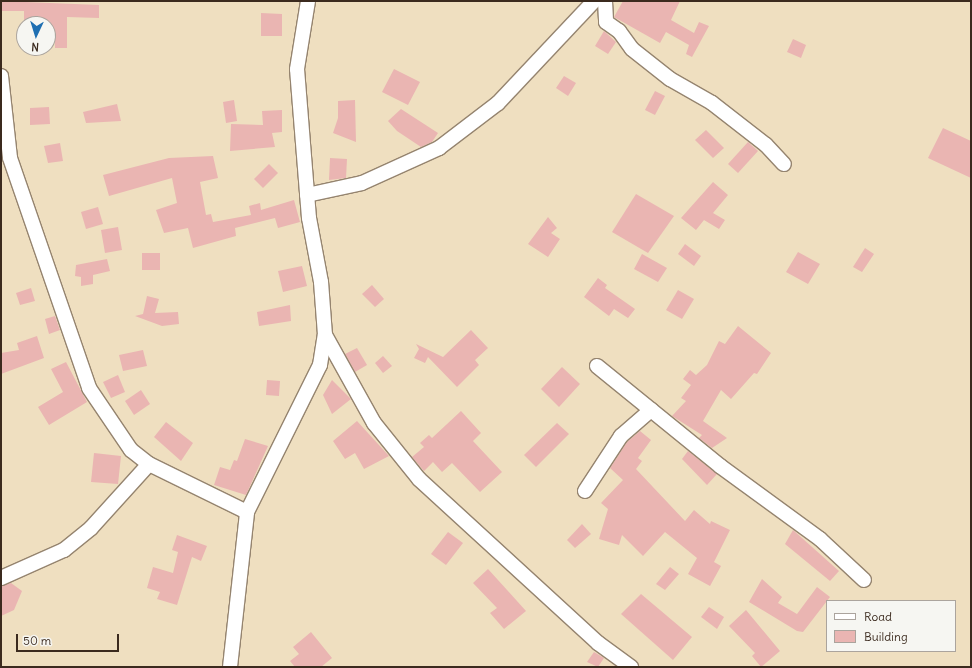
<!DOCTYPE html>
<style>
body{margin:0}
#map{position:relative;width:972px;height:668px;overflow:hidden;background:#efdfc0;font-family:Delius,sans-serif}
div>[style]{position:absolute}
.building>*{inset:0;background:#eab5b2}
.roads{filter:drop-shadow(1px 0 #95846f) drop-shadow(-1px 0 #95846f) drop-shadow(0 1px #95846f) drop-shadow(0 -1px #95846f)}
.minor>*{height:14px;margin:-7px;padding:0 7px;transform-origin:7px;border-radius:7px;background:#fff}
span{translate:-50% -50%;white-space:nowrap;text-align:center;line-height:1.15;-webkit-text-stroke:3.5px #f6f6f2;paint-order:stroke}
.frame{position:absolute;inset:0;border:2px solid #3b2a1e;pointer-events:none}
.legend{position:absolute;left:826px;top:600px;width:130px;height:52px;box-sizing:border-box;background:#f6f6f2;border:1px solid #aba49d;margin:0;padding:5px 7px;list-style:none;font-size:12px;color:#3b2a1e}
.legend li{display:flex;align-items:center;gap:8px;height:20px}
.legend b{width:20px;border:1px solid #aba49d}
.north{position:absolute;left:16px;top:16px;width:40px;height:40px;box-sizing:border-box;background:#f6f6f2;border:1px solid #aba49d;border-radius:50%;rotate:184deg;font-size:11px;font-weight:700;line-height:16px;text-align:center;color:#3b2a1e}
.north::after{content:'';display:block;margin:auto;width:14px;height:18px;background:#1f6fb2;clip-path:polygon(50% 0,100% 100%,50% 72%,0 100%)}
.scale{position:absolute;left:16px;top:634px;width:103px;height:18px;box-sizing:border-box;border:2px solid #3b2a1e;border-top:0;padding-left:5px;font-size:12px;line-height:14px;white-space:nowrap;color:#3b2a1e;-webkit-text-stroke:3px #f6f6f2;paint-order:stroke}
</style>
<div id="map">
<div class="building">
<i style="clip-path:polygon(1px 1px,99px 5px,99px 18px,67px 17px,67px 48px,55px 48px,55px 31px,50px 31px,50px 24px,24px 24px,24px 11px,1px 11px)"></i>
<i style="clip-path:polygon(623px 1px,680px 1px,671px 20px,694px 33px,699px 22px,709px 26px,692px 57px,686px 54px,689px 45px,666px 32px,660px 43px,614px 17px)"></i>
<i style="clip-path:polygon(261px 13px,282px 14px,282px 36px,261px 36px)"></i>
<i style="clip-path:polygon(604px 31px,616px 42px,608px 54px,595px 46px)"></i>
<i style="clip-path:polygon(793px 39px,806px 45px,801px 58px,787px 52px)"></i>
<i style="clip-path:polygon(394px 69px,420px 82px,408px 105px,382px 92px)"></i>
<i style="clip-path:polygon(564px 76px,576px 83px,568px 96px,556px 88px)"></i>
<i style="clip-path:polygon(655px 91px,665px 96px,655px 115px,645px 110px)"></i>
<i style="clip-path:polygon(234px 100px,237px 121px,226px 123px,223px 102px)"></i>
<i style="clip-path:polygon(355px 100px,356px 142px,333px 133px,338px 118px,338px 101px)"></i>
<i style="clip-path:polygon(117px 104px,121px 121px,86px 123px,83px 112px)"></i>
<i style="clip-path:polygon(49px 107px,50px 124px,30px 125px,30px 108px)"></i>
<i style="clip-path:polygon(401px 109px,438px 133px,432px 142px,421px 147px,397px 131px,388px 121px)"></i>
<i style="clip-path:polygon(282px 110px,282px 132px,272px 133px,275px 147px,230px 151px,231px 124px,263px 125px,262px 111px)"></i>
<i style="clip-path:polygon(943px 128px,971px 141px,971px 178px,928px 158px)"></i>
<i style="clip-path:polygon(706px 130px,724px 148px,713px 158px,695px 140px)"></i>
<i style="clip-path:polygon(748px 142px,758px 151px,738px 173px,728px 164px)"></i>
<i style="clip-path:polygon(60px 143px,63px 161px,48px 163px,44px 146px)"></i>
<i style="clip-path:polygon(213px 156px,218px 178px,200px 182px,206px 215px,211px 214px,213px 222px,251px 215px,249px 206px,260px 203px,261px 210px,294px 200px,300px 222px,278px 228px,275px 218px,235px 228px,236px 236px,193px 248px,188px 228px,164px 233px,156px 210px,177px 203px,172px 178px,109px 196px,103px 175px,169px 158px)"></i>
<i style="clip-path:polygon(330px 158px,347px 159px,346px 178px,329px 180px)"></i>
<i style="clip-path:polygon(269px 164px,278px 173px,263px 188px,254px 179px)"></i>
<i style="clip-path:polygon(713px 182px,728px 195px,713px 213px,725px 220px,719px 229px,704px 220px,696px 230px,681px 218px)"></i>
<i style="clip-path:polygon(636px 194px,674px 216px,648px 253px,612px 232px)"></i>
<i style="clip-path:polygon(98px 207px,103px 224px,86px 229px,81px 212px)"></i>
<i style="clip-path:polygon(548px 217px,557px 228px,551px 233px,560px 239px,548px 257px,528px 244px)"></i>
<i style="clip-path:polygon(118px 227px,122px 250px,105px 253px,101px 230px)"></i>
<i style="clip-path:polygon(685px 244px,701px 256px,694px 266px,678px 254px)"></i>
<i style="clip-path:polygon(865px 248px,874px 254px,862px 272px,853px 267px)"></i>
<i style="clip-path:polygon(798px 252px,820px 264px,808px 284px,786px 272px)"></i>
<i style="clip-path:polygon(142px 253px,160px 253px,160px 270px,142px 270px)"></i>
<i style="clip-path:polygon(642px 254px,667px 268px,658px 282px,634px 269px)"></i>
<i style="clip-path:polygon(107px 259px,110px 271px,93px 275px,93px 284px,81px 286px,81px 277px,75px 276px,76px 265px)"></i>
<i style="clip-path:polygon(302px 266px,307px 286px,283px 292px,278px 271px)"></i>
<i style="clip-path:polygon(598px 278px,607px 285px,605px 288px,635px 309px,628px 318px,614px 309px,609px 316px,584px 297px)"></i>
<i style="clip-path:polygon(372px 285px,384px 299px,375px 307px,362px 294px)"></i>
<i style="clip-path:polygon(31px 288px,35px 301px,20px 305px,16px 293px)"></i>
<i style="clip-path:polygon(678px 290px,694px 299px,682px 319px,666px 310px)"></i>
<i style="clip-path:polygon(147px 296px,159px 299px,155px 313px,178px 312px,179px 324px,162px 326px,135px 316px,143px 314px)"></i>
<i style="clip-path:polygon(290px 305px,291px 321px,259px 326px,257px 312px)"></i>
<i style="clip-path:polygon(55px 316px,60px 330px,49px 334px,45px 319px)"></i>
<i style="clip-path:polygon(738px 326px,771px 353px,757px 374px,754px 373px,731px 399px,721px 390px,703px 421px,727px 438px,712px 448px,699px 438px,702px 435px,672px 416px,686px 401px,681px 398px,691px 385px,683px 379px,690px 370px,696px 375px,707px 365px,719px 341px,725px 344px)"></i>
<i style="clip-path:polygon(471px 330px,488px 348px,475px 360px,479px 365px,457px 387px,428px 357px,425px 363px,414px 358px,419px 349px,416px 344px,443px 357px)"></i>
<i style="clip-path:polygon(37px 336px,44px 358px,1px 374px,1px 353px,19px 350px,17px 343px)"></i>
<i style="clip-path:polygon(357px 348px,367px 365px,355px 372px,345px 354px)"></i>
<i style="clip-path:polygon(143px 350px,147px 366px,123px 371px,119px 355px)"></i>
<i style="clip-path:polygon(383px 356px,392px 366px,383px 373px,375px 363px)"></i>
<i style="clip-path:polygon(66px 362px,87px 402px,49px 425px,38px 407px,63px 392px,51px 369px)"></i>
<i style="clip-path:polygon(562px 367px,580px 384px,559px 407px,541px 389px)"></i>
<i style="clip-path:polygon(118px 375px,125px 392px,111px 398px,103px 382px)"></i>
<i style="clip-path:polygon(267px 380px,280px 381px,279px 396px,266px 395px)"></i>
<i style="clip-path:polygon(332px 380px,351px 399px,332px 414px,323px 395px)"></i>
<i style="clip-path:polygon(141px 390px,150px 404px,134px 415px,125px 401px)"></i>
<i style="clip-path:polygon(461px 411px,481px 433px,473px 441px,502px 472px,480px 492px,452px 463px,442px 472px,433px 462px,424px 471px,412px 457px,424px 447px,420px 443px,429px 435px,432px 438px)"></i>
<i style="clip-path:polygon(357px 421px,389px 456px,364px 469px,355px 453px,345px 459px,333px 441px)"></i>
<i style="clip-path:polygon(166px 422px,193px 443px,181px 461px,154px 437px)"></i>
<i style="clip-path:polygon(557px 423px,569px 434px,536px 467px,524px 455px)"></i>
<i style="clip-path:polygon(640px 431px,651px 440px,638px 458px,642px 461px,636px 469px,685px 521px,694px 510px,710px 524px,711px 521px,730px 530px,714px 562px,721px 566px,710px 586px,688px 574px,697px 558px,665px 532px,643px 556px,622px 535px,619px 545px,599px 539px,608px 509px,601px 503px,623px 480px,610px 468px,627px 442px)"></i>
<i style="clip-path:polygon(245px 439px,268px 446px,246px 495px,214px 485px,220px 467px,230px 470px,234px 460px,237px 461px)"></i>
<i style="clip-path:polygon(688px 451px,717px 474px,707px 485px,682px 459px)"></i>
<i style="clip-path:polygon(94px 453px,121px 456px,118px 484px,91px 482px)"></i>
<i style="clip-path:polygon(582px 524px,591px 534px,575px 548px,567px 540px)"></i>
<i style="clip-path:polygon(793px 530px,839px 571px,830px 581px,785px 544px)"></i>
<i style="clip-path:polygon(448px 532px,463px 543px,446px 565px,431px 554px)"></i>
<i style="clip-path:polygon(177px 535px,207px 546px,201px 561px,192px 557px,177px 605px,157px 599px,160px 592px,147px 588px,153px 567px,173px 573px,178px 552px,172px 550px)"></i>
<i style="clip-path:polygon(670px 567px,679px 574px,665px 590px,656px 584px)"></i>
<i style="clip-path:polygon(488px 569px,526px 611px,504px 629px,490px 613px,497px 608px,473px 583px)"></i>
<i style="clip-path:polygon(762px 579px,782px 597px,778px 603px,797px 614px,817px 587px,830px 597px,803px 632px,797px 631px,749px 602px)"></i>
<i style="clip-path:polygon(11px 583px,22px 591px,14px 610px,1px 616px,1px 586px)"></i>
<i style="clip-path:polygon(641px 594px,692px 637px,673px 660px,621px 614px)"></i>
<i style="clip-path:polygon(709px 607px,724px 617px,717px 629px,701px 617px)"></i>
<i style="clip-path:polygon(746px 610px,780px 651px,761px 667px,752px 656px,755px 653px,729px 626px)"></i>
<i style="clip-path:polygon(311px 632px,332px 658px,321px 667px,295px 667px,290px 661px,299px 654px,293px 647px)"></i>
<i style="clip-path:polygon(594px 652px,604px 658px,598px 667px,587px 662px)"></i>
</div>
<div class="roads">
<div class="minor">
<i style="left:605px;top:1px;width:21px;rotate:87deg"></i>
<i style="left:606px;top:22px;width:16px;rotate:35deg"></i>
<i style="left:619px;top:31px;width:22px;rotate:54deg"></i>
<i style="left:632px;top:49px;width:48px;rotate:38.3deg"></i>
<i style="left:670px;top:79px;width:48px;rotate:29.7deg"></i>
<i style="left:712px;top:103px;width:68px;rotate:37.9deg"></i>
<i style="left:766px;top:145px;width:26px;rotate:47deg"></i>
<i style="left:1px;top:76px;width:82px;rotate:83.7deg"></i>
<i style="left:10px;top:158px;width:243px;rotate:71deg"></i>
<i style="left:89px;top:388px;width:75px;rotate:55.9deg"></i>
<i style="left:131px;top:450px;width:23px;rotate:38deg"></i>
<i style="left:149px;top:464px;width:109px;rotate:26.1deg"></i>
<i style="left:307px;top:195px;width:56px;rotate:-12.3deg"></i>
<i style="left:362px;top:183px;width:85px;rotate:-24.4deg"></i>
<i style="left:439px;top:148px;width:74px;rotate:-37.3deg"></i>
<i style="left:498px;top:103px;width:140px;rotate:-46.7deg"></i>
<i style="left:325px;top:335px;width:101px;rotate:60.9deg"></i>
<i style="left:374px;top:423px;width:72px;rotate:51.2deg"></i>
<i style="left:419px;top:479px;width:243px;rotate:42.5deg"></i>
<i style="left:598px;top:643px;width:41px;rotate:36deg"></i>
<i style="left:597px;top:366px;width:159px;rotate:39.1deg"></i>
<i style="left:720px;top:466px;width:124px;rotate:36.1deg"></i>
<i style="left:820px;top:539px;width:60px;rotate:43deg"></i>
<i style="left:585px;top:491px;width:66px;rotate:-56.8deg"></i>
<i style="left:621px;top:436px;width:40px;rotate:-41deg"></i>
<i style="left:1px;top:578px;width:69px;rotate:-24deg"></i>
<i style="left:64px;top:550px;width:35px;rotate:-39deg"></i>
<i style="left:91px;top:528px;width:86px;rotate:-47.8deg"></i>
<i style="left:230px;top:667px;width:156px;rotate:-83.7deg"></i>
<i style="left:247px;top:512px;width:164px;rotate:-63.6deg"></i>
<i style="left:320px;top:365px;width:30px;rotate:-81deg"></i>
<i style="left:325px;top:335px;width:53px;rotate:-94.3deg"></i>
<i style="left:321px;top:282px;width:65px;rotate:-100.6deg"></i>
<i style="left:309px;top:218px;width:149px;rotate:-94.6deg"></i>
<i style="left:297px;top:69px;width:69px;rotate:-80.8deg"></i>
</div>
</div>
<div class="frame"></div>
<ul class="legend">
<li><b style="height:5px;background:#fff"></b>Road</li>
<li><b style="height:11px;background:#eab5b2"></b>Building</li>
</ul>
<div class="north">N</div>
<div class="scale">50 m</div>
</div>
